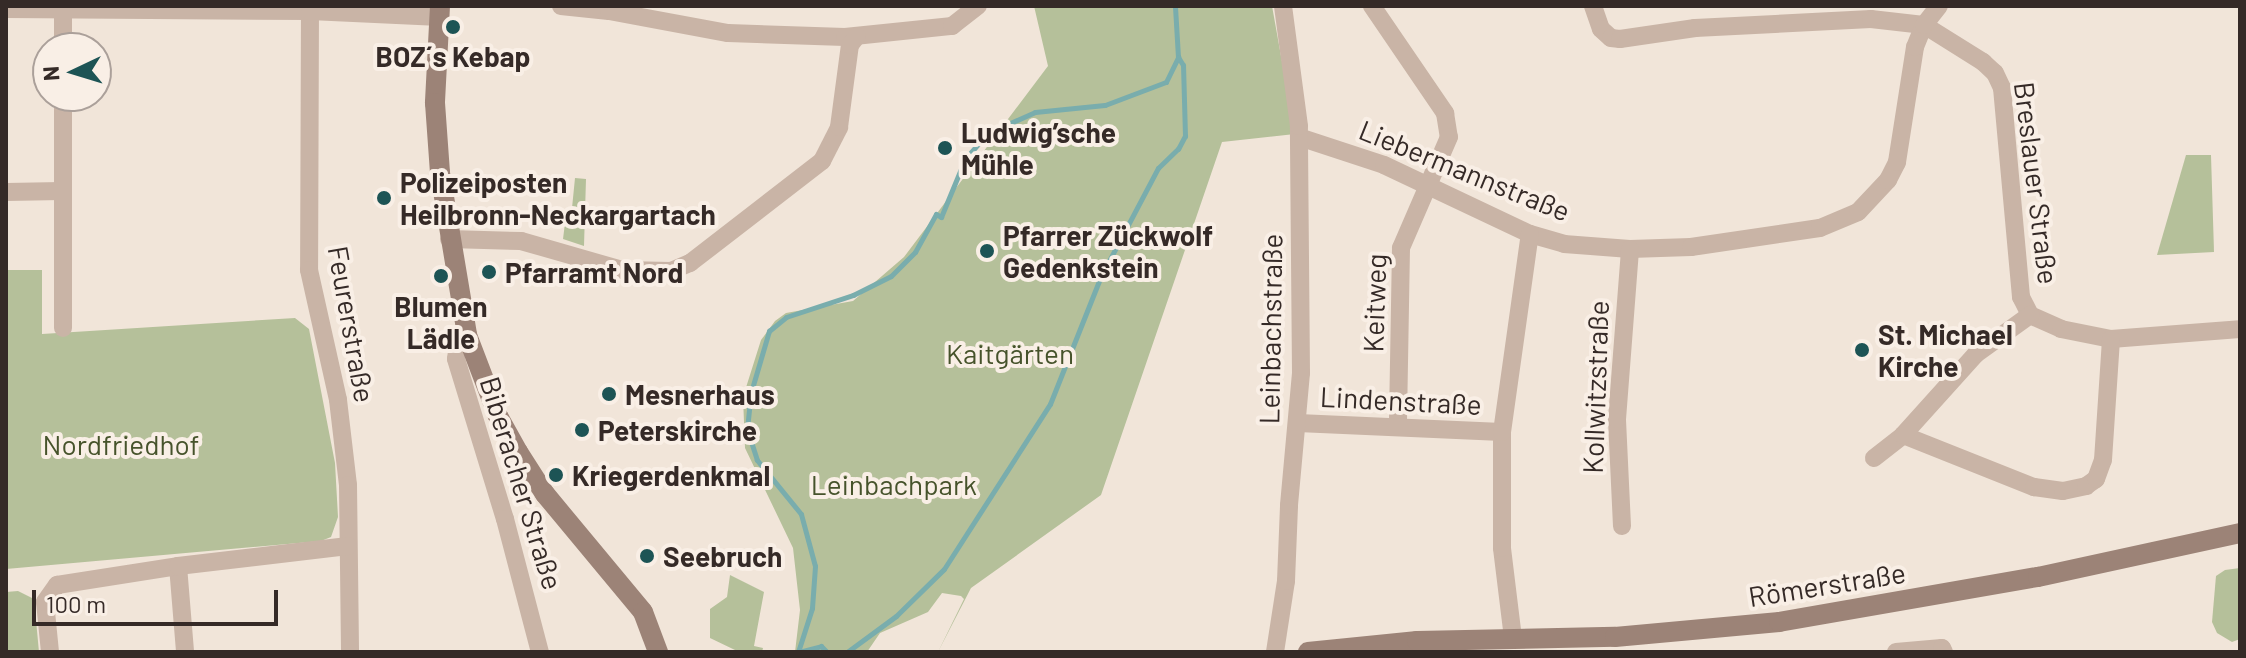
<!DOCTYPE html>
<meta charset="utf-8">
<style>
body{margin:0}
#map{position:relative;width:2246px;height:658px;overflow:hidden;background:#f1e5d9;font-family:Barlow,sans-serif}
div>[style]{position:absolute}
.green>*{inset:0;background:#b5c09a}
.stream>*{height:5px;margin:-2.5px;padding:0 2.5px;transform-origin:2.5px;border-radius:2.5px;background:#79adad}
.minor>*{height:18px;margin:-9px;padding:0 9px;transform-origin:9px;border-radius:9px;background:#c9b4a6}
.secondary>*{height:20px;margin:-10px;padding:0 10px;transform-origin:10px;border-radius:10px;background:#9c8377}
.dots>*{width:22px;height:22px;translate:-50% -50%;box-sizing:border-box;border:4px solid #f9efe6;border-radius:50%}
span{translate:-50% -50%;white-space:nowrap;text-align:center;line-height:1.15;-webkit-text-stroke:8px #f9efe6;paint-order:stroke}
.poi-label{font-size:28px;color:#352a27;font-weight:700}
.left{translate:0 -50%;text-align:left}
.street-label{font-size:28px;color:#352a27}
.park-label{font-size:28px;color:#46532b}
.frame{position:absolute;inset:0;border:8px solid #352a27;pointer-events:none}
.north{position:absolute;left:32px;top:32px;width:80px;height:80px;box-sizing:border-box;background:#f9efe6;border:2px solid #aba09a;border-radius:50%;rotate:266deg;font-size:22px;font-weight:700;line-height:32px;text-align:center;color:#352a27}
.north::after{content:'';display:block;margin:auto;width:28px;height:36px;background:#1d5455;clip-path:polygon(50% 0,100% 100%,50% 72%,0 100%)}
.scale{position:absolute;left:32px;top:590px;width:246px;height:36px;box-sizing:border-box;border:4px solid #352a27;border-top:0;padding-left:10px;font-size:24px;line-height:28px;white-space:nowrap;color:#352a27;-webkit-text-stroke:6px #f9efe6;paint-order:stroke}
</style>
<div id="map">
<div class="green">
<i style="clip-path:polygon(1034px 6px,1272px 6px,1295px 134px,1222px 142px,1101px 495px,971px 588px,938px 652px,964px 599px,961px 596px,942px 593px,928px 612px,880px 633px,867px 652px,795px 652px,800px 610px,793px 548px,745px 448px,743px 397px,761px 340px,775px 321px,786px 313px,853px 301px,904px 257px,1048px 66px)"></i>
<i style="clip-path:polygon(2186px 155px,2211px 155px,2214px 252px,2157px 255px)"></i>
<i style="clip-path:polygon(575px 178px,586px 179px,584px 246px,563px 239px,565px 223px,571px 218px)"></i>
<i style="clip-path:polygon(6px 270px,42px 270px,42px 334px,295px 318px,309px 329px,335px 463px,338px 517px,331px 537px,321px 541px,6px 569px)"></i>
<i style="clip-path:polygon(2240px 568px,2240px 639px,2232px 642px,2217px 633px,2212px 622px,2216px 576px,2225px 570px)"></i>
<i style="clip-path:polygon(730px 575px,764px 592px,754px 646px,763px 648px,762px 652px,735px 650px,710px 638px,710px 609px,727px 597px)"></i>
<i style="clip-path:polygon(18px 591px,34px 599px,39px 652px,6px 652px,6px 592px)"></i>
</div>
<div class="stream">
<i style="left:798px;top:652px;width:46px;rotate:-72.3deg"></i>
<i style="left:812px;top:608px;width:42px;rotate:-85.9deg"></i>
<i style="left:815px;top:566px;width:54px;rotate:-105.1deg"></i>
<i style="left:801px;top:514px;width:70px;rotate:-129.2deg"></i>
<i style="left:757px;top:460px;width:33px;rotate:-108deg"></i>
<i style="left:747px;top:429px;width:37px;rotate:-84deg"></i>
<i style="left:751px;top:392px;width:64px;rotate:-73.6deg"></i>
<i style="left:769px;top:331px;width:22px;rotate:-39deg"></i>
<i style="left:786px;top:317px;width:71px;rotate:-18.2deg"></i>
<i style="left:853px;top:295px;width:42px;rotate:-26.6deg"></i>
<i style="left:891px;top:276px;width:34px;rotate:-45deg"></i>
<i style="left:915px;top:252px;width:43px;rotate:-61.1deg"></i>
<i style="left:936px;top:214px;width:6px;rotate:31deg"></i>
<i style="left:941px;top:217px;width:63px;rotate:-67.5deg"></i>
<i style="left:965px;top:159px;width:35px;rotate:-49deg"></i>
<i style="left:988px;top:133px;width:51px;rotate:-24.1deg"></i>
<i style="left:1035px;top:112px;width:70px;rotate:-5.7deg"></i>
<i style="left:1105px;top:105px;width:65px;rotate:-20.7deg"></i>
<i style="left:1166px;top:82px;width:28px;rotate:-64deg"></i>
<i style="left:1178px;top:57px;width:51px;rotate:-93.4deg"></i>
<i style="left:799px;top:652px;width:23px;rotate:-15deg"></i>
<i style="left:821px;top:646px;width:8px;rotate:45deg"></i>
<i style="left:847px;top:652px;width:61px;rotate:-36.3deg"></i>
<i style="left:896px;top:616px;width:67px;rotate:-44.4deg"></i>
<i style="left:944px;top:569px;width:196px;rotate:-57.3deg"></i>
<i style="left:1050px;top:404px;width:138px;rotate:-68.3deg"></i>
<i style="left:1101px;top:276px;width:122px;rotate:-62.2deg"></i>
<i style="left:1158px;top:168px;width:28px;rotate:-44deg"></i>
<i style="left:1178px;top:149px;width:15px;rotate:-62deg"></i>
<i style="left:1185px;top:136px;width:71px;rotate:-91.6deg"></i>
<i style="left:1183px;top:65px;width:9px;rotate:-122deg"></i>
</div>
<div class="minor">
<i style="left:310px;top:6px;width:264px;rotate:90.2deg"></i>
<i style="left:309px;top:270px;width:133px;rotate:77.4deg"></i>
<i style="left:338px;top:400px;width:86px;rotate:83.3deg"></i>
<i style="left:348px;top:485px;width:167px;rotate:89.3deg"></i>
<i style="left:561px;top:6px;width:48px;rotate:5.9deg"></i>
<i style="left:609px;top:11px;width:121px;rotate:10.5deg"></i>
<i style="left:728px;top:33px;width:117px;rotate:2deg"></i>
<i style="left:845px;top:37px;width:108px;rotate:-5.9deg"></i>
<i style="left:952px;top:26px;width:33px;rotate:-38deg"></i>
<i style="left:1372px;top:6px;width:130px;rotate:55.7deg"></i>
<i style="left:1445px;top:113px;width:24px;rotate:81deg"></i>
<i style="left:1449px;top:137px;width:121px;rotate:113.4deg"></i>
<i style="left:1401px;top:248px;width:179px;rotate:91deg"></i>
<i style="left:1593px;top:6px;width:24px;rotate:71deg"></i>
<i style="left:1601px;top:29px;width:13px;rotate:42deg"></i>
<i style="left:1611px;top:38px;width:9px;rotate:6deg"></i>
<i style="left:1620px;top:39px;width:76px;rotate:-8.3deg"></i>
<i style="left:1695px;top:28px;width:176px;rotate:-2.9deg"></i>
<i style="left:1871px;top:19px;width:53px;rotate:6.5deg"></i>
<i style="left:1924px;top:25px;width:70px;rotate:32.1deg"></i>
<i style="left:1983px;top:62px;width:16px;rotate:43deg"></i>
<i style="left:1995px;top:73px;width:17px;rotate:65deg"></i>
<i style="left:2002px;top:88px;width:210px;rotate:84.8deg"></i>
<i style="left:2021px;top:297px;width:20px;rotate:63deg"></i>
<i style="left:2030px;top:315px;width:34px;rotate:24deg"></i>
<i style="left:2061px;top:329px;width:51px;rotate:11.3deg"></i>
<i style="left:2111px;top:339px;width:129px;rotate:-4.4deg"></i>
<i style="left:6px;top:9px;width:304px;rotate:0.4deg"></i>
<i style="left:310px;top:11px;width:130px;rotate:2.6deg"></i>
<i style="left:63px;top:48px;width:42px;rotate:-90deg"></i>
<i style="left:1299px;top:137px;width:89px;rotate:18.2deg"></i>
<i style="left:1384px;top:165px;width:161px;rotate:25.3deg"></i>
<i style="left:1530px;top:234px;width:35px;rotate:16deg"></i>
<i style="left:1564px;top:244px;width:66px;rotate:4.3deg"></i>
<i style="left:1630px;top:249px;width:61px;rotate:-1.9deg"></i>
<i style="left:1691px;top:247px;width:130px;rotate:-8.4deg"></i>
<i style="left:1820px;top:228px;width:41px;rotate:-22.8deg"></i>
<i style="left:1858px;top:212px;width:44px;rotate:-46.8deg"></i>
<i style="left:1888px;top:180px;width:20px;rotate:-63deg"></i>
<i style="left:1897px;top:162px;width:116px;rotate:-81.1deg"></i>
<i style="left:1915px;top:47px;width:24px;rotate:-68deg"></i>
<i style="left:1924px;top:25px;width:24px;rotate:-52deg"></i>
<i style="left:6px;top:192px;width:56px;rotate:-1deg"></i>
<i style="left:449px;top:239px;width:72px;rotate:1.6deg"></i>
<i style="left:521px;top:241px;width:105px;rotate:16deg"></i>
<i style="left:622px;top:270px;width:49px;rotate:1.2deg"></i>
<i style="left:671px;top:271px;width:21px;rotate:-23deg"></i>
<i style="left:690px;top:263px;width:167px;rotate:-37.7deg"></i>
<i style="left:822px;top:161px;width:38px;rotate:-63deg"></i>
<i style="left:839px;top:127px;width:83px;rotate:-82.4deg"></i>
<i style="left:850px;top:45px;width:11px;rotate:-52deg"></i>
<i style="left:63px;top:328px;width:232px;rotate:-90deg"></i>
<i style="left:467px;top:335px;width:12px;rotate:138deg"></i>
<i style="left:458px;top:343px;width:16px;rotate:97deg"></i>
<i style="left:456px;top:359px;width:167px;rotate:73deg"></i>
<i style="left:505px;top:519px;width:138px;rotate:75.3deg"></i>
<i style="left:1298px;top:423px;width:204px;rotate:2.5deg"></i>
<i style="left:1903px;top:435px;width:141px;rotate:21.7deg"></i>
<i style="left:2034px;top:487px;width:29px;rotate:8deg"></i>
<i style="left:2063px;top:491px;width:24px;rotate:-12deg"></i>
<i style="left:2086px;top:486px;width:12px;rotate:-35deg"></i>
<i style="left:2096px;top:479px;width:20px;rotate:-70deg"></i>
<i style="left:2103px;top:460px;width:121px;rotate:-86.2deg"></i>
<i style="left:1874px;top:458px;width:37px;rotate:-38deg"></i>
<i style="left:1903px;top:435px;width:109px;rotate:-48deg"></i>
<i style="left:1976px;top:354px;width:67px;rotate:-35.8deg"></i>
<i style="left:1622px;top:526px;width:107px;rotate:-92.7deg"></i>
<i style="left:1617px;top:419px;width:170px;rotate:-85.6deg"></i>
<i style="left:178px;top:566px;width:86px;rotate:85.3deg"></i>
<i style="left:1513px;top:638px;width:91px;rotate:-97deg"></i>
<i style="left:1502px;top:548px;width:116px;rotate:-90deg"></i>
<i style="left:1502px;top:432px;width:200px;rotate:-82deg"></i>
<i style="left:50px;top:652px;width:50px;rotate:-95.7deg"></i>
<i style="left:45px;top:602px;width:21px;rotate:-55deg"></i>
<i style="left:57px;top:585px;width:122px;rotate:-8.9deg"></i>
<i style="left:178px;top:566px;width:171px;rotate:-6.7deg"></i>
<i style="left:1275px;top:652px;width:72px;rotate:-81.2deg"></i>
<i style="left:1286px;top:581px;width:76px;rotate:-87.7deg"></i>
<i style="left:1289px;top:505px;width:133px;rotate:-84.8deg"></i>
<i style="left:1301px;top:373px;width:247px;rotate:-90.5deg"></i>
<i style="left:1299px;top:126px;width:121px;rotate:-97.6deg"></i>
<i style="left:1896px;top:652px;width:46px;rotate:-5deg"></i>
<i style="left:1942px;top:648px;width:4px;rotate:63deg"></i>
</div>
<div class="secondary">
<i style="left:440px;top:6px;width:97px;rotate:93deg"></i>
<i style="left:435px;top:103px;width:70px;rotate:85.9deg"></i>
<i style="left:440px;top:173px;width:164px;rotate:80.5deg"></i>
<i style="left:467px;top:335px;width:87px;rotate:69.1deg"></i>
<i style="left:498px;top:416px;width:41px;rotate:60.9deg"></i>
<i style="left:518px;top:452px;width:50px;rotate:57.3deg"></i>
<i style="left:545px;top:494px;width:153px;rotate:50.3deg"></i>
<i style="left:643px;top:612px;width:43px;rotate:69.4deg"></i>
<i style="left:1308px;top:652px;width:110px;rotate:-5.8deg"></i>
<i style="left:1417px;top:641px;width:198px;rotate:-1.2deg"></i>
<i style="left:1615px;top:637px;width:165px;rotate:-5.2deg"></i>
<i style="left:1779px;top:622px;width:263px;rotate:-9.9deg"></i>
<i style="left:2038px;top:577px;width:207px;rotate:-12.3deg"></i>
</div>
<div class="dots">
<i style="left:453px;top:27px;background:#1d5455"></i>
<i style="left:945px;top:148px;background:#1d5455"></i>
<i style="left:384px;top:198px;background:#1d5455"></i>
<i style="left:987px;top:251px;background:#1d5455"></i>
<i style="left:489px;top:272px;background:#1d5455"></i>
<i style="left:441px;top:276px;background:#1d5455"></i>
<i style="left:1862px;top:350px;background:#1d5455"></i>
<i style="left:609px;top:394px;background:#1d5455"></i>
<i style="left:582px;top:430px;background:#1d5455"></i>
<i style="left:556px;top:475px;background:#1d5455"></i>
<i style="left:647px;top:556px;background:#1d5455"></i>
</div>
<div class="poi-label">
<span style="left:453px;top:56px">BOZ´s Kebap</span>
<span class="left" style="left:961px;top:148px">Ludwig’sche<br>Mühle</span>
<span class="left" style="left:400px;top:198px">Polizeiposten<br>Heilbronn-Neckargartach</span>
<span class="left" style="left:1003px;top:251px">Pfarrer Zückwolf<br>Gedenkstein</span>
<span class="left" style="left:505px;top:272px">Pfarramt Nord</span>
<span style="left:441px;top:322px">Blumen<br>Lädle</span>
<span class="left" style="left:1878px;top:350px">St. Michael<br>Kirche</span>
<span class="left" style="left:625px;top:394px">Mesnerhaus</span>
<span class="left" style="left:598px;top:430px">Peterskirche</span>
<span class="left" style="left:572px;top:475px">Kriegerdenkmal</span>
<span class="left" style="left:663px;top:556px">Seebruch</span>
</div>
<div class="street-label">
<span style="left:1465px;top:170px;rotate:22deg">Liebermannstraße</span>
<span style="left:2037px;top:183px;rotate:83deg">Breslauer Straße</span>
<span style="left:1374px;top:303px;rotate:-88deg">Keitweg</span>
<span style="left:352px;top:324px;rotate:80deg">Feurerstraße</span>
<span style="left:1270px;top:329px;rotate:-89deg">Leinbachstraße</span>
<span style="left:1595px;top:387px;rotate:-88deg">Kollwitzstraße</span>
<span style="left:1401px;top:400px;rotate:3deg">Lindenstraße</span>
<span style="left:522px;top:483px;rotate:73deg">Biberacher Straße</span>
<span style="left:1827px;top:584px;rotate:-9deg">Römerstraße</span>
</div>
<div class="park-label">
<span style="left:1010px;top:353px">Kaitgärten</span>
<span style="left:121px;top:444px">Nordfriedhof</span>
<span style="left:894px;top:484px">Leinbachpark</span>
</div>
<div class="frame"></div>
<div class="north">N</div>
<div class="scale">100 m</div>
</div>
